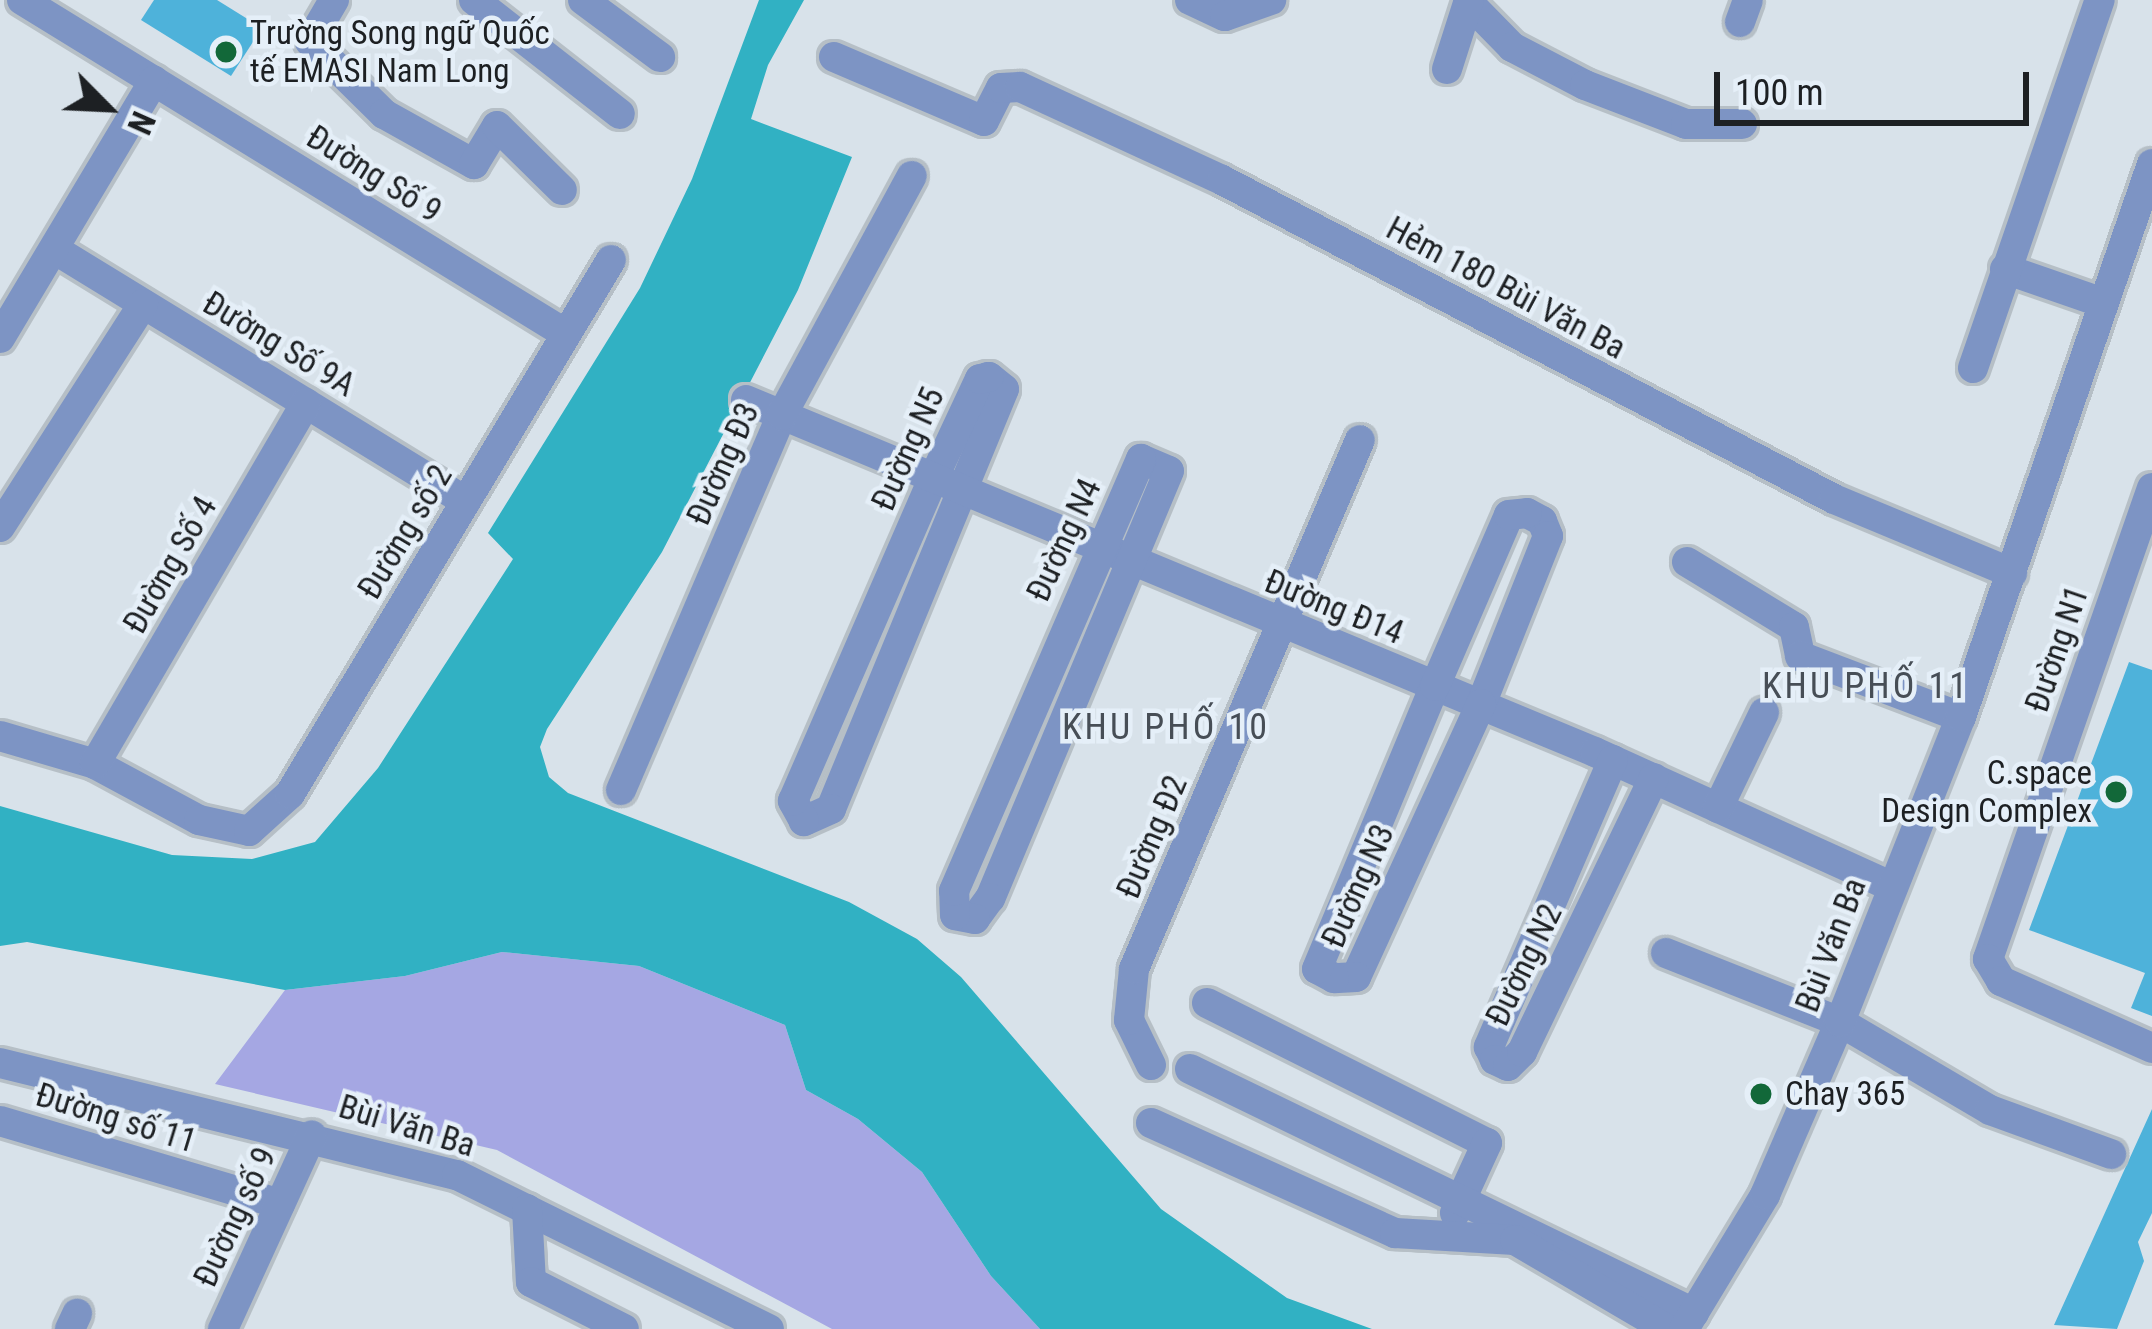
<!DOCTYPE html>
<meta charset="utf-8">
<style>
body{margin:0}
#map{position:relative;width:2152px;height:1329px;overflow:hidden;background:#d8e2ea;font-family:"Roboto Condensed",sans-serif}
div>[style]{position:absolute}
.green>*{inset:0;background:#a5a7e3}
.water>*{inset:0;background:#31b1c3}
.building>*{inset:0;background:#4eb2da}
.roads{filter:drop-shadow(3px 0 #b6bfc6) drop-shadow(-3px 0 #b6bfc6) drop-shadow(0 3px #b6bfc6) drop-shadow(0 -3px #b6bfc6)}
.minor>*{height:30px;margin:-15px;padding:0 15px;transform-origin:15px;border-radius:15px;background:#7d94c4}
.dots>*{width:33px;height:33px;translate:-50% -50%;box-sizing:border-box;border:6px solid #e5eff8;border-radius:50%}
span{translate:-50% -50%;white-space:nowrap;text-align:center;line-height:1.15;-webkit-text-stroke:9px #e5eff8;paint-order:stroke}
.poi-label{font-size:33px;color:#1d2023}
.left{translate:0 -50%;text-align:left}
.right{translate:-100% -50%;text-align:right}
.street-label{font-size:33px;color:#1d2023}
.neighbourhood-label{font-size:36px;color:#474e56;letter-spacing:3px}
.north{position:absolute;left:48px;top:48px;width:120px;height:120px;-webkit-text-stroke:9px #e5eff8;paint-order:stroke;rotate:114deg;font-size:33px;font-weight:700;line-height:48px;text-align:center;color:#1d2023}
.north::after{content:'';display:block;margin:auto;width:42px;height:54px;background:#1d2023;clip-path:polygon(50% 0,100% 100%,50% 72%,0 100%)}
.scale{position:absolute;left:1714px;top:72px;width:315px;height:54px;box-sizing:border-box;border:6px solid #1d2023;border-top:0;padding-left:15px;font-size:36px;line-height:42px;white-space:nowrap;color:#1d2023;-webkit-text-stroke:9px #e5eff8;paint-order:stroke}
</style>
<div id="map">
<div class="green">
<i style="clip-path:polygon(502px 952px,639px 966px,785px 1025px,806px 1090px,858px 1119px,922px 1172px,991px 1276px,1040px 1329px,832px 1329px,497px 1150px,215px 1084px,285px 990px,405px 976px)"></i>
</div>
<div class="water">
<i style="clip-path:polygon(759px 0,804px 0,768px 65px,751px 119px,852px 157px,798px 290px,662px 552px,547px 729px,540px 747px,549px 777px,568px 793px,849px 902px,917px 939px,961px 977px,1161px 1209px,1287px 1298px,1372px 1329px,1040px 1329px,991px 1276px,922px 1172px,858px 1119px,806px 1090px,785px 1025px,639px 966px,502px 952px,405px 976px,285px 990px,27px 942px,0 946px,0 806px,172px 855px,252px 859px,315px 842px,378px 768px,513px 559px,488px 533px,640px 288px,692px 179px)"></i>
</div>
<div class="building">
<i style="clip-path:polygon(154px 0,217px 0,262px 28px,231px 76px,141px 20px)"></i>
<i style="clip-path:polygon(2129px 662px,2152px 670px,2152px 1016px,2131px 1008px,2145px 973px,2029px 930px)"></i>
<i style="clip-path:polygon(2152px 1109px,2152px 1213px,2138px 1242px,2144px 1261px,2117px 1329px,2054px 1325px)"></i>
</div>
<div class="roads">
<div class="minor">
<i style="left:22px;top:0;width:638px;rotate:31.55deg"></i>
<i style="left:334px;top:0;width:48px;rotate:120.3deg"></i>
<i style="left:310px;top:41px;width:104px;rotate:44.6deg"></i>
<i style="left:384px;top:114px;width:103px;rotate:29.1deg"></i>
<i style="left:474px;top:164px;width:44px;rotate:-58.8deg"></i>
<i style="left:497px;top:126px;width:91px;rotate:44.6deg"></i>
<i style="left:474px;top:0;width:185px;rotate:38deg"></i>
<i style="left:583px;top:0;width:96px;rotate:36.5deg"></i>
<i style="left:1190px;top:0;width:38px;rotate:25deg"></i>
<i style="left:1225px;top:16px;width:49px;rotate:-19.2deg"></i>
<i style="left:1468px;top:2px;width:63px;rotate:45.6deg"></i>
<i style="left:1512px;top:47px;width:82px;rotate:27.5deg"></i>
<i style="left:1585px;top:85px;width:108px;rotate:21.1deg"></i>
<i style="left:1686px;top:124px;width:56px"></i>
<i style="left:1740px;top:22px;width:23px;rotate:-70deg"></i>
<i style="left:834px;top:57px;width:163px;rotate:23.1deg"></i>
<i style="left:984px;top:121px;width:37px;rotate:-63deg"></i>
<i style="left:1001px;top:88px;width:19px;rotate:-3deg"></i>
<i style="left:1020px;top:87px;width:222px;rotate:24.7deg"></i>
<i style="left:1222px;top:180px;width:690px;rotate:27.53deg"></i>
<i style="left:1834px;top:499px;width:193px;rotate:22.6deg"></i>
<i style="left:1447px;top:69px;width:72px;rotate:-72.3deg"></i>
<i style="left:54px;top:249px;width:483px;rotate:31.5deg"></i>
<i style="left:2005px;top:269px;width:104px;rotate:19.1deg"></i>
<i style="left:0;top:338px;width:300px;rotate:-59.1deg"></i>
<i style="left:1973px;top:368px;width:389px;rotate:-71deg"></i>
<i style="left:989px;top:377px;width:19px;rotate:39deg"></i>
<i style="left:1004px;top:389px;width:454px;rotate:112.4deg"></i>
<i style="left:831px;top:809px;width:30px;rotate:156deg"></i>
<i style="left:804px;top:821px;width:23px;rotate:-119deg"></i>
<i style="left:793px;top:801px;width:353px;rotate:-66.5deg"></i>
<i style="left:934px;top:477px;width:108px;rotate:-64.9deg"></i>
<i style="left:980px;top:379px;width:9px;rotate:-13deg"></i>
<i style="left:746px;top:400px;width:919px;rotate:22.52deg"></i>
<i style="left:1595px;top:752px;width:327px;rotate:24.4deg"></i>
<i style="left:1141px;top:459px;width:30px;rotate:23deg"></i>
<i style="left:1169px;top:471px;width:463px;rotate:112.7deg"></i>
<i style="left:990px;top:898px;width:26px;rotate:126deg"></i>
<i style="left:975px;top:919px;width:20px;rotate:-169deg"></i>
<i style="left:955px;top:915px;width:24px;rotate:-92deg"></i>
<i style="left:954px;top:891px;width:471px;rotate:-66.6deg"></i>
<i style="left:2152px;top:488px;width:499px;rotate:109.2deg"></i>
<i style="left:1988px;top:959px;width:26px;rotate:59deg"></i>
<i style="left:2001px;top:981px;width:165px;rotate:23.9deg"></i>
<i style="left:1527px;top:513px;width:17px;rotate:28deg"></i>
<i style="left:1542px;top:521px;width:16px;rotate:68deg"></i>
<i style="left:1548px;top:536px;width:181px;rotate:111.7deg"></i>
<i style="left:1481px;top:704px;width:300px;rotate:114.6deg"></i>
<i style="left:1356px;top:977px;width:22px;rotate:177deg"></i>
<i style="left:1334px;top:978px;width:19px;rotate:-152deg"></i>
<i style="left:1317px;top:969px;width:307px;rotate:-67.4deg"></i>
<i style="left:1435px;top:686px;width:186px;rotate:-66.6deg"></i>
<i style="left:1509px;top:515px;width:18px;rotate:-6deg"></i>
<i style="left:0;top:527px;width:265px;rotate:-57.3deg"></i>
<i style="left:1687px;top:562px;width:125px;rotate:31.3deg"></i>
<i style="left:1794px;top:627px;width:30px;rotate:78deg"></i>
<i style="left:1800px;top:656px;width:172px;rotate:20.8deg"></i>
<i style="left:0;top:736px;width:99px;rotate:16.4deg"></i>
<i style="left:95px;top:764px;width:118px;rotate:28.3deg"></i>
<i style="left:199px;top:820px;width:51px;rotate:12.4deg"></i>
<i style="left:249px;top:831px;width:55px;rotate:-42.1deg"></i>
<i style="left:290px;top:794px;width:623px;rotate:-58.99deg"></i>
<i style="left:1613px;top:760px;width:313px;rotate:113.4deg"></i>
<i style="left:1489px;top:1047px;width:14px;rotate:65deg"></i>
<i style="left:1495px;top:1060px;width:14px;rotate:25deg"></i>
<i style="left:1508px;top:1066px;width:20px;rotate:-45deg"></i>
<i style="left:1522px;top:1052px;width:304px;rotate:-64.3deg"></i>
<i style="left:95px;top:764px;width:418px;rotate:-59.7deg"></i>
<i style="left:621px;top:790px;width:408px;rotate:-66.8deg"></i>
<i style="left:782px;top:415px;width:272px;rotate:-61.5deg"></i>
<i style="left:1718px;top:808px;width:106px;rotate:-64.2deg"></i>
<i style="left:1666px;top:953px;width:187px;rotate:21.6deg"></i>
<i style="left:1840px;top:1022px;width:174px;rotate:30.4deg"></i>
<i style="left:1990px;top:1110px;width:129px;rotate:20deg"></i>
<i style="left:1207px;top:1003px;width:313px;rotate:26.6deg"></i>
<i style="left:1487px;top:1143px;width:77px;rotate:114.6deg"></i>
<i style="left:0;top:1063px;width:471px;rotate:13.8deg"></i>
<i style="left:457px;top:1175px;width:348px;rotate:26.3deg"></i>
<i style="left:1151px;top:1065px;width:50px;rotate:-116.1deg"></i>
<i style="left:1129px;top:1020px;width:51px;rotate:-84.4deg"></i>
<i style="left:1134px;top:969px;width:575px;rotate:-66.87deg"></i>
<i style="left:1190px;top:1069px;width:560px;rotate:25.83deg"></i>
<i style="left:0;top:1121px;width:292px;rotate:16.5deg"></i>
<i style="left:1151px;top:1123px;width:268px;rotate:24.3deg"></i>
<i style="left:1395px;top:1233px;width:120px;rotate:3.3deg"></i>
<i style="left:1515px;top:1240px;width:176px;rotate:30.4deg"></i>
<i style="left:527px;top:1209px;width:73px;rotate:86.9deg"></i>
<i style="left:531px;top:1282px;width:104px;rotate:26.8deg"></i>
<i style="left:70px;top:1329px;width:17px;rotate:-65deg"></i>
<i style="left:223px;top:1329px;width:213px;rotate:-65.4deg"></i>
<i style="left:1684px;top:1329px;width:157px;rotate:-58.8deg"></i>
<i style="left:1765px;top:1195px;width:189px;rotate:-66.6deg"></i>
<i style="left:1840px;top:1022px;width:328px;rotate:-68.4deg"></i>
<i style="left:1961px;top:717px;width:585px;rotate:-70.95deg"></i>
</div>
</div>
<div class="dots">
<i style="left:226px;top:52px;background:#126839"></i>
<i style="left:2116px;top:792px;background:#126839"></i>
<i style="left:1761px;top:1094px;background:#126839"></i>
</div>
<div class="poi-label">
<span class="left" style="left:250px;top:52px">Trường Song ngữ Quốc<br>tế EMASI Nam Long</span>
<span class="right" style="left:2092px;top:792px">C.space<br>Design Complex</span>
<span class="left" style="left:1785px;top:1094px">Chay 365</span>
</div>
<div class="street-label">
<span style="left:374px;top:174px;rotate:32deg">Đường Số 9</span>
<span style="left:1506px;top:288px;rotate:28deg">Hẻm 180 Bùi Văn Ba</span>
<span style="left:279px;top:344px;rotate:31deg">Đường Số 9A</span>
<span style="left:908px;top:449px;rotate:-66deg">Đường N5</span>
<span style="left:723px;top:464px;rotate:-66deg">Đường Đ3</span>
<span style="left:405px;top:532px;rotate:-59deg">Đường số 2</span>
<span style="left:1064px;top:540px;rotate:-65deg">Đường N4</span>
<span style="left:170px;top:565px;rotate:-60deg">Đường Số 4</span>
<span style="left:1334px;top:607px;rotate:22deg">Đường Đ14</span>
<span style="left:2057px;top:649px;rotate:-71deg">Đường N1</span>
<span style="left:1152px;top:837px;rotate:-67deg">Đường Đ2</span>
<span style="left:1358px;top:886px;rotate:-66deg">Đường N3</span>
<span style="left:1831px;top:945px;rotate:-69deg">Bùi Văn Ba</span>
<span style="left:1524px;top:965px;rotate:-64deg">Đường N2</span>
<span style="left:116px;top:1118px;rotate:17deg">Đường số 11</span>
<span style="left:407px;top:1126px;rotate:17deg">Bùi Văn Ba</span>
<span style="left:235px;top:1217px;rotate:-65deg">Đường số 9</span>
</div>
<div class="neighbourhood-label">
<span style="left:1866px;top:687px">KHU PHỐ 11</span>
<span style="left:1166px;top:728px">KHU PHỐ 10</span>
</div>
<div class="north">N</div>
<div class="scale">100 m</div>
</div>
